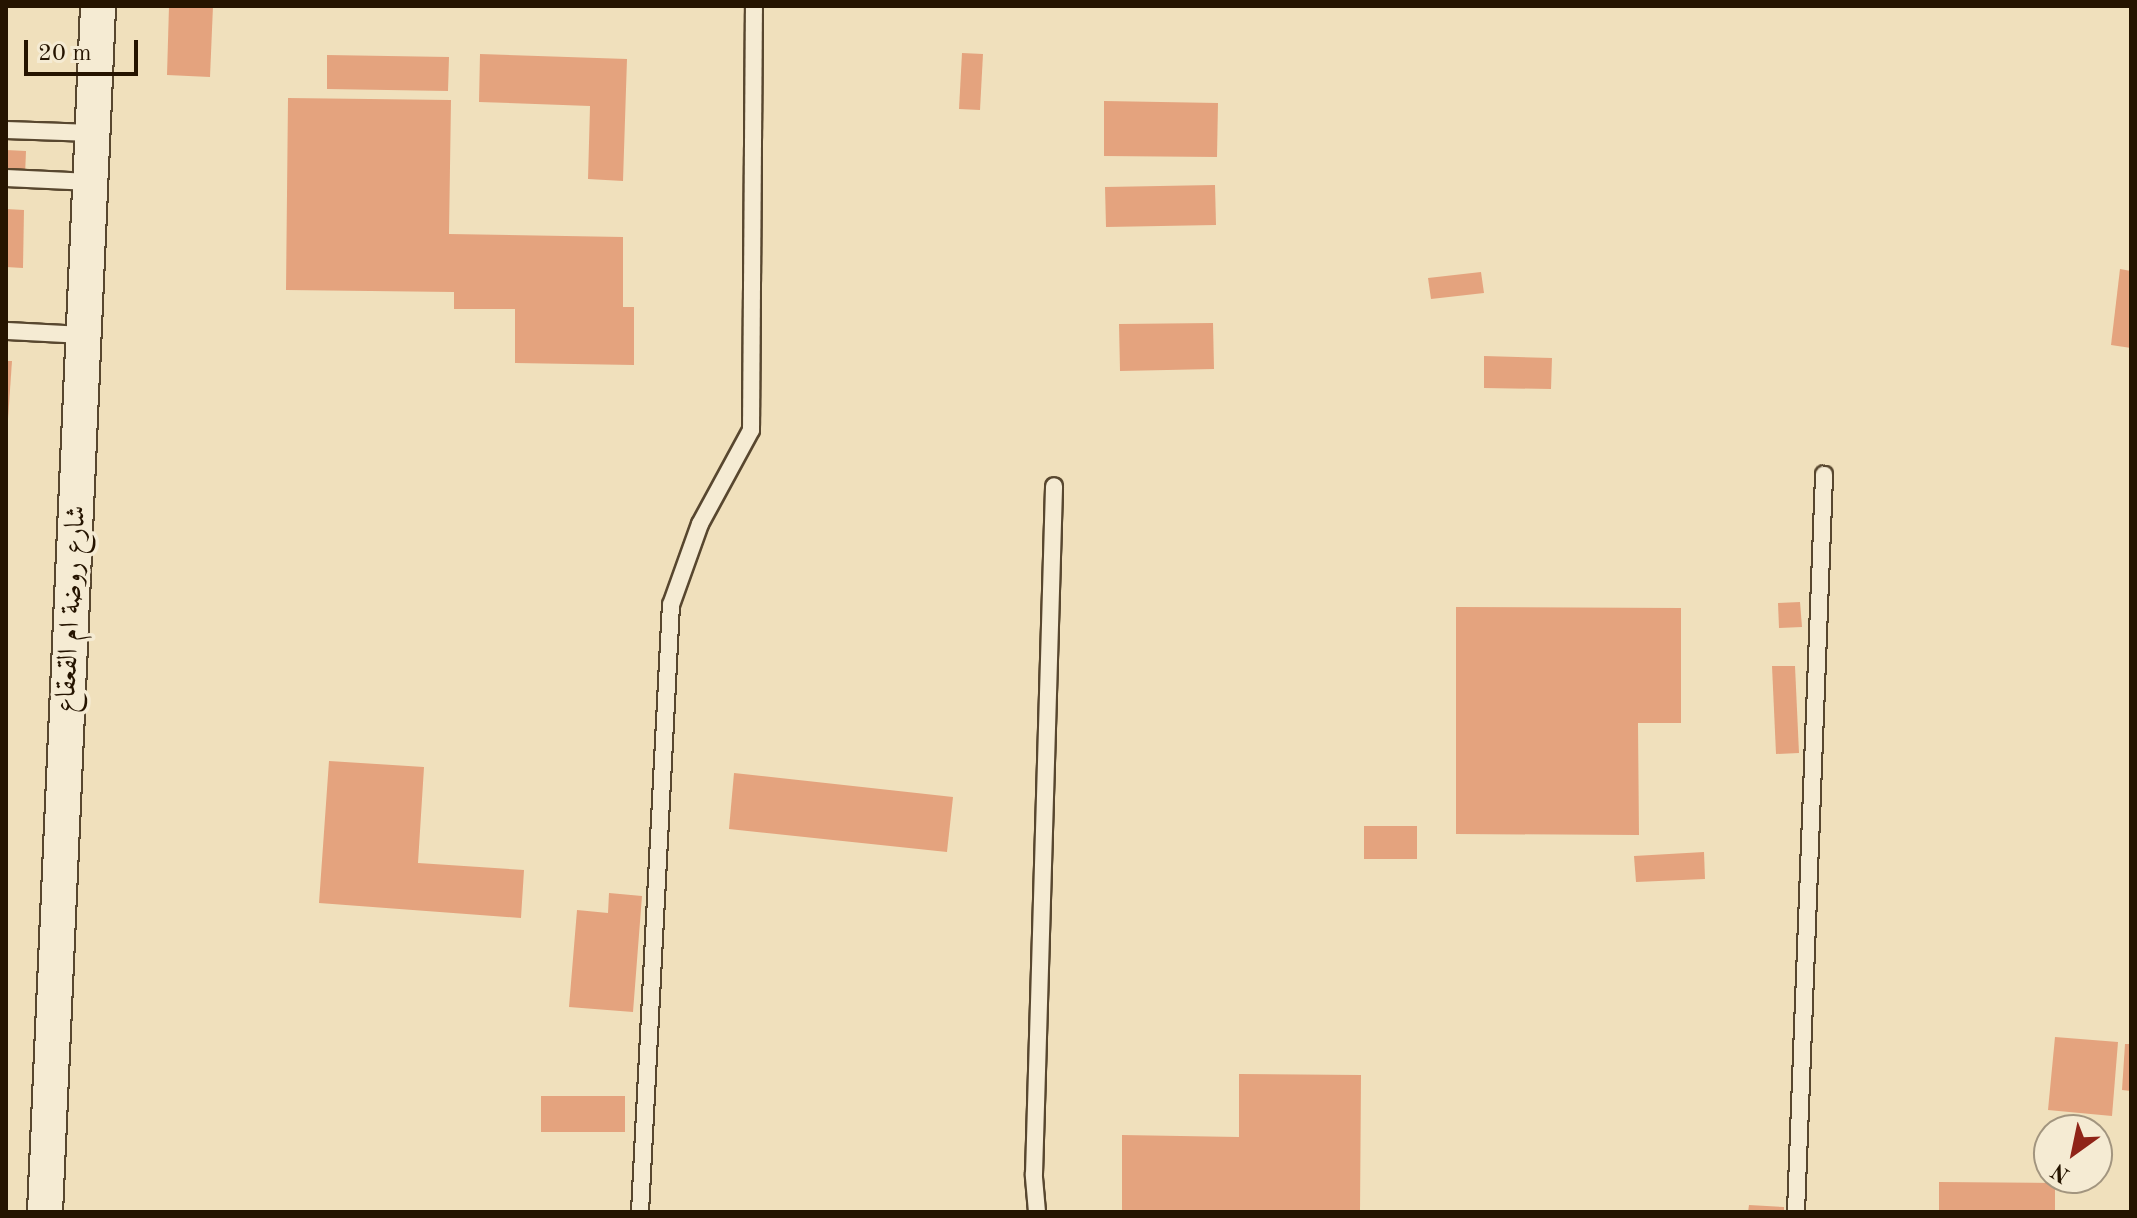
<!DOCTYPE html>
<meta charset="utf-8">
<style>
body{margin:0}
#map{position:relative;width:2137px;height:1218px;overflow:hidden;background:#f0e0bc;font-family:"Old Standard TT",Amiri,serif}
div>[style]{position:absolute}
.building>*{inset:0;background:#e4a37e}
.roads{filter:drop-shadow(2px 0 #58472f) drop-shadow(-2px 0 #58472f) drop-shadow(0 2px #58472f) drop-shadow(0 -2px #58472f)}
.service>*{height:16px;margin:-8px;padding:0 8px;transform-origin:8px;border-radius:8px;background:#f5ebd3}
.minor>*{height:34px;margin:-17px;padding:0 17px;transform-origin:17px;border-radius:17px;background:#f5ebd3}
span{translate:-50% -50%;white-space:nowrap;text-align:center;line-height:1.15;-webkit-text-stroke:7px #f5ebd3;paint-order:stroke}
.street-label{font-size:28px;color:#251400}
.frame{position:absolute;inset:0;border:8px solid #251400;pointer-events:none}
.north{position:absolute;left:2033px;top:1114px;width:80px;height:80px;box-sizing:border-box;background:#f5ebd3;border:2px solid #a2957f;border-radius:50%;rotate:213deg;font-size:22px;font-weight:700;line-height:32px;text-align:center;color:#251400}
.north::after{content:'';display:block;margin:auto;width:28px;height:36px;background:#8f2418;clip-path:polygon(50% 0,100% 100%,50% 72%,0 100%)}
.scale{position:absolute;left:24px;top:40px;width:114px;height:36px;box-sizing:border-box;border:4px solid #251400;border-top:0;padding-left:10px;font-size:24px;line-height:28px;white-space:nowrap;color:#251400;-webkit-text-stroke:6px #f5ebd3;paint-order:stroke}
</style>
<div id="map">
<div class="building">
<i style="clip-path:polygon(169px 6px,213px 6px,210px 77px,167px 75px)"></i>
<i style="clip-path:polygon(962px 53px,983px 54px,980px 110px,959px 109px)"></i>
<i style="clip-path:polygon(480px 54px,627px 59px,623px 181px,588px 179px,590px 106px,479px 102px)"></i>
<i style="clip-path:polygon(327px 55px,449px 57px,448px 91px,327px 89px)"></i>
<i style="clip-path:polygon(288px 98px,451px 100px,449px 234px,623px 237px,623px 307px,634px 307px,634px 365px,515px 363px,515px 309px,454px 309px,454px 292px,286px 290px)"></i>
<i style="clip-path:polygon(1104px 101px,1218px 103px,1217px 157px,1104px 156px)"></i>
<i style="clip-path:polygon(6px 150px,26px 151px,25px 176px,6px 175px)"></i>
<i style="clip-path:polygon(1215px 185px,1216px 225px,1106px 227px,1105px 187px)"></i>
<i style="clip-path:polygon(6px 209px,24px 210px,23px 268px,6px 267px)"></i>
<i style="clip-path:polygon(2120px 269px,2131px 271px,2131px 348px,2111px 345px)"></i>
<i style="clip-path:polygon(1481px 272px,1484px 293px,1431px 299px,1428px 278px)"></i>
<i style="clip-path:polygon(1213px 323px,1214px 369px,1120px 371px,1119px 324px)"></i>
<i style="clip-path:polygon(1484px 356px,1552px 358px,1551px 389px,1484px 388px)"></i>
<i style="clip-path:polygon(6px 361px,12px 361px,8px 419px,6px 419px)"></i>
<i style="clip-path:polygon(1800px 602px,1802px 627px,1779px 628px,1778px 603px)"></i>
<i style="clip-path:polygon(1456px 607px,1681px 608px,1681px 723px,1638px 723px,1639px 835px,1456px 834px)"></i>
<i style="clip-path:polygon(1772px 666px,1795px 666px,1799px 753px,1776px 754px)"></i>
<i style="clip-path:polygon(329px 761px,424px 767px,418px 863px,524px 870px,521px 918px,319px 903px)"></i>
<i style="clip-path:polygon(734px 773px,953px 797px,947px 852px,729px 829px)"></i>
<i style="clip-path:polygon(1364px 826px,1417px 826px,1417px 859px,1364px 859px)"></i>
<i style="clip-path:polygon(1704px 852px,1705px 879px,1636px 882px,1634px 856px)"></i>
<i style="clip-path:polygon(609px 893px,642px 896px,633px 1012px,569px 1007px,577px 910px,608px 913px)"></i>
<i style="clip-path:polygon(2055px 1037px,2118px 1042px,2112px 1116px,2048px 1110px)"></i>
<i style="clip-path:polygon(2125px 1044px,2131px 1044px,2131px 1091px,2122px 1090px)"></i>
<i style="clip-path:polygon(1239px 1074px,1361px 1075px,1360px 1212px,1122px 1212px,1122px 1135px,1239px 1137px)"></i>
<i style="clip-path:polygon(541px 1096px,625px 1096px,625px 1132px,541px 1132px)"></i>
<i style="clip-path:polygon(1939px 1182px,2055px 1183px,2055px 1212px,1939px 1212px)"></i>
<i style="clip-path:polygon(1749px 1205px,1784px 1207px,1784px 1212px,1748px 1212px)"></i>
</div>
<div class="roads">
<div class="service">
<i style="left:6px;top:130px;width:87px;rotate:2deg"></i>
<i style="left:6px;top:178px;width:85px;rotate:2.7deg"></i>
<i style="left:6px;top:331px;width:79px;rotate:2.9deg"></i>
<i style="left:640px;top:1212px;width:608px;rotate:-87.08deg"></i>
<i style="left:671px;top:605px;width:86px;rotate:-70.3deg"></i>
<i style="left:700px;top:524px;width:107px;rotate:-61.5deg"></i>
<i style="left:751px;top:430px;width:424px;rotate:-89.6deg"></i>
<i style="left:1037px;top:1212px;width:38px;rotate:-95deg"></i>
<i style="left:1034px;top:1174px;width:688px;rotate:-88.33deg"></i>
<i style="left:1796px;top:1212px;width:738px;rotate:-87.82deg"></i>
</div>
<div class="minor">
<i style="left:45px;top:1212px;width:1207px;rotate:-87.48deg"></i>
</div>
</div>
<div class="street-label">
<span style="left:72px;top:609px;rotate:-87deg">شارع روضة ام القعقاع</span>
</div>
<div class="frame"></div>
<div class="north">N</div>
<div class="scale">20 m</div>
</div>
